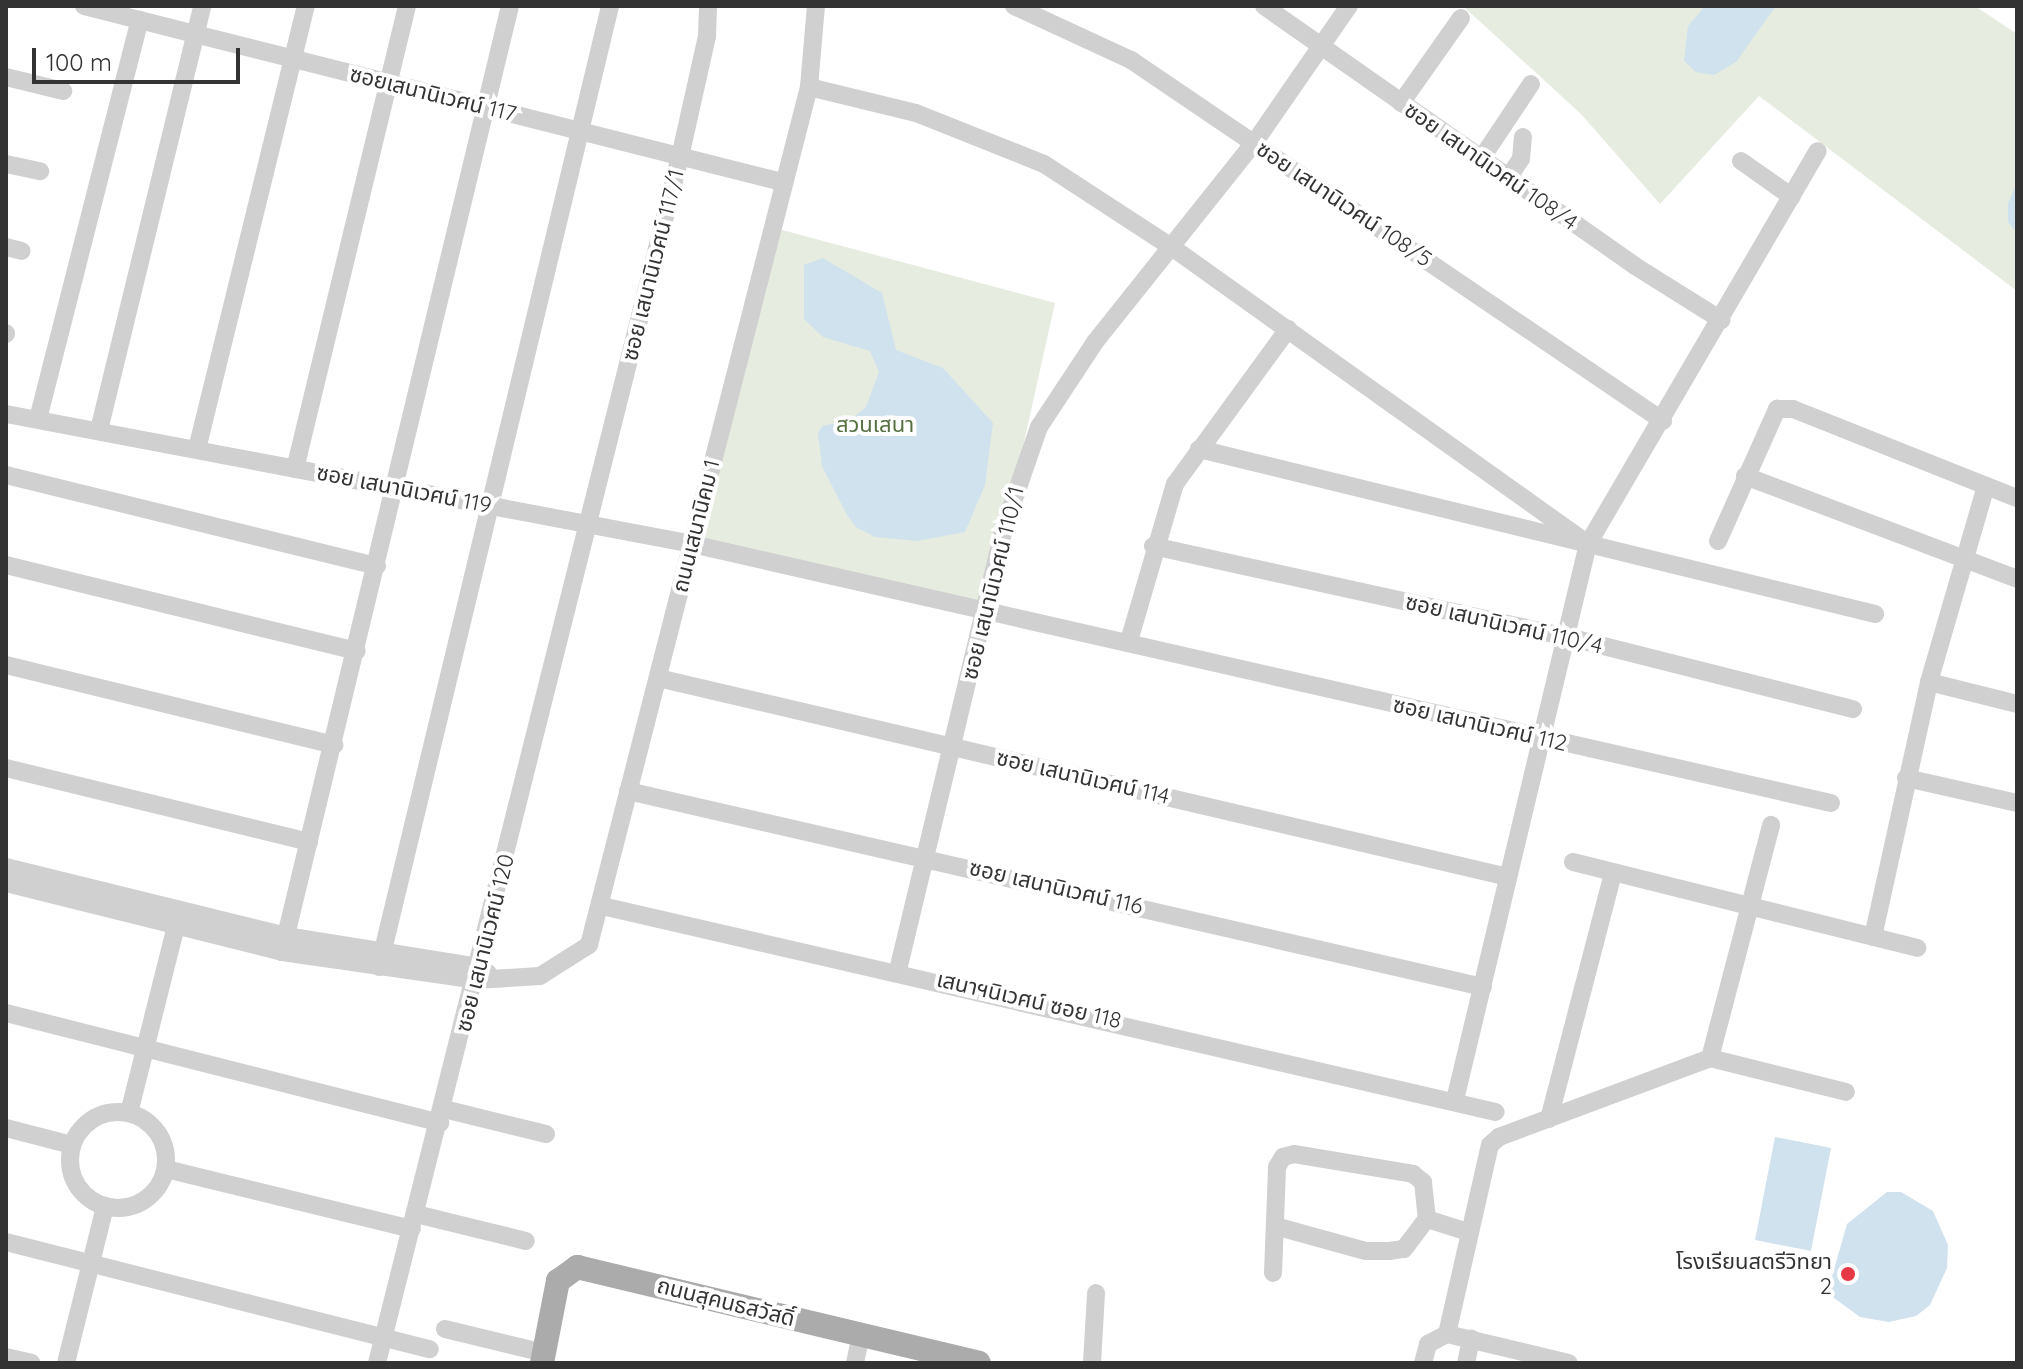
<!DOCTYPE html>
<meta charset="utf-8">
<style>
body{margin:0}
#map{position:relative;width:2023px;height:1369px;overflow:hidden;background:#fff;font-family:Quicksand,"Noto Sans Thai",sans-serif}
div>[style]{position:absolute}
.green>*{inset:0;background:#e6ecdf}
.water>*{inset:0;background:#cfe2ee}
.minor>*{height:18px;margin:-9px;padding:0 9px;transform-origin:9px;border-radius:9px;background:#d0d0d0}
.minor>.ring{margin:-9px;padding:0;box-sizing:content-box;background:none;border:18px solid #d0d0d0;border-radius:50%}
.major>*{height:24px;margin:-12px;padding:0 12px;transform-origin:12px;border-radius:12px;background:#ababab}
.dots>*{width:22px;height:22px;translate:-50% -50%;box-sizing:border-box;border:4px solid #fff;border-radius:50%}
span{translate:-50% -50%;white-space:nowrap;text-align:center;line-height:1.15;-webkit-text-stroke:8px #fff;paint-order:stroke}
.street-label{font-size:22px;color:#333}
.park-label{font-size:22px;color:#56703f}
.poi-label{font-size:22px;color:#333}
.right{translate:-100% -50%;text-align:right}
.frame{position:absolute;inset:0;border:8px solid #333;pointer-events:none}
.scale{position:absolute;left:32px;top:48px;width:208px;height:36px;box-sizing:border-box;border:4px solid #333;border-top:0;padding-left:10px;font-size:24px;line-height:28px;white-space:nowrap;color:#333;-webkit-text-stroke:6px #fff;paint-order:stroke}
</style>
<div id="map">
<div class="green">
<i style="clip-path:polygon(1463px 6px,1975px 6px,2017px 34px,2017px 291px,1759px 96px,1660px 204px,1581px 114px)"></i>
<i style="clip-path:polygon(771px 227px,1055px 303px,987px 608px,692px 544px)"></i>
</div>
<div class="water">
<i style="clip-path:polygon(1705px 6px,1776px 6px,1736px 62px,1714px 75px,1696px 72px,1684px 61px,1688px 26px)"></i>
<i style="clip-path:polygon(2017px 183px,2017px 233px,2008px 222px,2008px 203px)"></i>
<i style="clip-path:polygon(823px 258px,882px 293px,896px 350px,943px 368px,993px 423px,985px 485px,965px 532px,917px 541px,875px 537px,856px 527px,847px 515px,822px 466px,818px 433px,822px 426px,850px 420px,866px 407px,879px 372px,870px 351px,823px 337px,804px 319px,804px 265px)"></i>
<i style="clip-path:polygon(1775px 1137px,1831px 1148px,1811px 1251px,1755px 1240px)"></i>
<i style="clip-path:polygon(1887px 1192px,1901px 1192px,1933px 1211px,1948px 1245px,1947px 1268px,1930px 1305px,1916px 1316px,1889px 1322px,1860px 1317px,1834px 1298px,1829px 1287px,1847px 1224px)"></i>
</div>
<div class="minor">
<i style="left:84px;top:6px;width:720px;rotate:14.15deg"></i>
<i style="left:1014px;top:6px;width:129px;rotate:24.8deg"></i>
<i style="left:1131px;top:60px;width:643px;rotate:34.16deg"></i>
<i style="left:1264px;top:6px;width:453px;rotate:35deg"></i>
<i style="left:1635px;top:266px;width:102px;rotate:32.1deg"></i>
<i style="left:6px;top:77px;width:59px;rotate:13.8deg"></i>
<i style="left:809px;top:87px;width:110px;rotate:13.7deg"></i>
<i style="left:916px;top:113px;width:138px;rotate:21.7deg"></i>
<i style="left:1044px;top:164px;width:154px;rotate:33.1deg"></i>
<i style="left:1173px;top:248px;width:510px;rotate:35.5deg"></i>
<i style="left:1401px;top:103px;width:104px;rotate:-54.8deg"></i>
<i style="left:1481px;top:159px;width:90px;rotate:-56.3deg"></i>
<i style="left:1741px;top:161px;width:62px;rotate:35.2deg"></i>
<i style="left:6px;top:164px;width:35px;rotate:12deg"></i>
<i style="left:1508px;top:178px;width:23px;rotate:-56deg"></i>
<i style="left:1521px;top:159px;width:22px;rotate:-85deg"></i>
<i style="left:6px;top:247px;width:16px;rotate:14deg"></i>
<i style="left:6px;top:333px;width:1px;rotate:90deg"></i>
<i style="left:6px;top:414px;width:698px;rotate:10.73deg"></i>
<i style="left:692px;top:544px;width:1168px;rotate:12.81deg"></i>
<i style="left:38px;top:419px;width:412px;rotate:-75.7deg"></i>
<i style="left:99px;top:430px;width:436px;rotate:-76.3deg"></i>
<i style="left:197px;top:449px;width:456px;rotate:-76.2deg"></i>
<i style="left:1199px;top:449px;width:696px;rotate:13.72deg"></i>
<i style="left:295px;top:469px;width:476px;rotate:-76.4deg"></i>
<i style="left:6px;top:475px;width:382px;rotate:13.8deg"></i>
<i style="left:1745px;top:476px;width:291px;rotate:20.7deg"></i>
<i style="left:1718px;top:541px;width:145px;rotate:-65.9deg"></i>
<i style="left:1777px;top:409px;width:16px"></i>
<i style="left:1793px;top:409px;width:241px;rotate:21.7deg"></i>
<i style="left:1153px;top:546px;width:425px;rotate:12.4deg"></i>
<i style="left:1568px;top:637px;width:294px;rotate:14.2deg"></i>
<i style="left:6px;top:565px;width:361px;rotate:13.8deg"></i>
<i style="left:1129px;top:641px;width:164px;rotate:-73.7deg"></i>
<i style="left:1175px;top:484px;width:192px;rotate:-53.9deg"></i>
<i style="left:6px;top:665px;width:338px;rotate:13.7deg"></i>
<i style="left:658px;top:678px;width:873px;rotate:13.18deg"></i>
<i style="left:1929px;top:682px;width:91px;rotate:14deg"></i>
<i style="left:6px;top:768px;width:312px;rotate:13.7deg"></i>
<i style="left:1906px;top:778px;width:114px;rotate:12.7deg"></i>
<i style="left:628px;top:791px;width:877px;rotate:12.91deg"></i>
<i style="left:1573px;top:862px;width:355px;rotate:14deg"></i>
<i style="left:6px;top:867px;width:288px;rotate:13.8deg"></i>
<i style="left:286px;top:936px;width:195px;rotate:9.1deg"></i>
<i style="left:479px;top:967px;width:11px;rotate:34deg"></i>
<i style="left:6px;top:883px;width:284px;rotate:14deg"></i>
<i style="left:282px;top:952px;width:196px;rotate:8.2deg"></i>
<i style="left:476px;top:980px;width:64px;rotate:-3.6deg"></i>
<i style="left:540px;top:976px;width:58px;rotate:-32.3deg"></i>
<i style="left:589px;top:945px;width:886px;rotate:-75.62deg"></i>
<i style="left:809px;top:87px;width:81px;rotate:-85.1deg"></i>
<i style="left:602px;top:906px;width:917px;rotate:12.98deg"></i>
<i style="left:1873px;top:937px;width:261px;rotate:-77.6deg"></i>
<i style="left:1929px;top:682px;width:204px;rotate:-73.8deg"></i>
<i style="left:282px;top:952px;width:973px;rotate:-76.45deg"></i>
<i style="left:379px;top:967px;width:988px;rotate:-76.48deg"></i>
<i style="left:898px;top:970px;width:455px;rotate:-76.5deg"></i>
<i style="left:1004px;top:528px;width:107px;rotate:-70.9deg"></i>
<i style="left:1039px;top:427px;width:102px;rotate:-56.6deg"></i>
<i style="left:1095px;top:342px;width:255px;rotate:-51.4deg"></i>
<i style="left:1254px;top:143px;width:167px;rotate:-55.3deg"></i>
<i style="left:6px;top:1013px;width:448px;rotate:14.2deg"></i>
<i style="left:1710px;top:1058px;width:140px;rotate:14deg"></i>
<i style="left:1455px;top:1100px;width:572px;rotate:-76.55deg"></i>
<i style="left:1588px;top:544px;width:455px;rotate:-59.7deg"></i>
<i style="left:444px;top:1109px;width:105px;rotate:13.8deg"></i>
<i class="ring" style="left:70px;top:1112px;width:78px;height:78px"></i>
<i style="left:129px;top:1113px;width:205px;rotate:-75.9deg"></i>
<i style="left:1549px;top:1119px;width:254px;rotate:-75.4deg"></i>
<i style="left:6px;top:1128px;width:68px;rotate:14.4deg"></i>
<i style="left:166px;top:1169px;width:253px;rotate:13.7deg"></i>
<i style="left:416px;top:1214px;width:113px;rotate:13.8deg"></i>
<i style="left:1275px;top:1226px;width:94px;rotate:15.4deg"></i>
<i style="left:1366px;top:1251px;width:23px"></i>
<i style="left:1389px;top:1251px;width:15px;rotate:-8deg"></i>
<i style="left:1404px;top:1249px;width:38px;rotate:-53deg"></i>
<i style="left:6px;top:1242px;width:437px;rotate:14.2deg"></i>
<i style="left:1273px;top:1273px;width:106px;rotate:-87.8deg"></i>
<i style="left:1277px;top:1167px;width:12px;rotate:-59deg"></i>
<i style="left:1283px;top:1157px;width:11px;rotate:-15deg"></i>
<i style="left:1294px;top:1154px;width:121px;rotate:9.5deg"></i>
<i style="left:1413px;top:1174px;width:13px;rotate:39deg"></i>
<i style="left:1423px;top:1182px;width:37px;rotate:84deg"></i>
<i style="left:1427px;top:1219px;width:43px;rotate:17.6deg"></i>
<i style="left:445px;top:1329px;width:102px;rotate:13.6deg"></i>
<i style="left:1447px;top:1334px;width:194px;rotate:-77.2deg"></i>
<i style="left:1490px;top:1145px;width:12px;rotate:-42deg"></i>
<i style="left:1499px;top:1137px;width:225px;rotate:-20.5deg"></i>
<i style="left:1710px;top:1058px;width:241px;rotate:-75.3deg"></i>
<i style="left:6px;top:1357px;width:26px;rotate:13deg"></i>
<i style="left:66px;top:1363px;width:162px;rotate:-76deg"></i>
<i style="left:377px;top:1363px;width:1243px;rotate:-75.9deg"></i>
<i style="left:680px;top:157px;width:124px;rotate:-77.4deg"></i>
<i style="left:707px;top:36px;width:30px;rotate:-88deg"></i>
<i style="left:855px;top:1363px;width:30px;rotate:-78deg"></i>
<i style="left:1092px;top:1363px;width:70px;rotate:-86.7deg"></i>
<i style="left:1423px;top:1363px;width:20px;rotate:-75deg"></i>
<i style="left:1428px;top:1344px;width:21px;rotate:-28deg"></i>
<i style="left:1447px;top:1334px;width:125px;rotate:13.4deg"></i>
<i style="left:1466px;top:1363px;width:25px;rotate:-78deg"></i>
</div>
<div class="major">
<i style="left:542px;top:1363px;width:84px;rotate:-79deg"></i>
<i style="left:558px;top:1281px;width:24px;rotate:-36deg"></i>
<i style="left:577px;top:1267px;width:413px;rotate:13.4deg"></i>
</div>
<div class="dots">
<i style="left:1848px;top:1274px;background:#e63946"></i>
</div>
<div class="street-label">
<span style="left:433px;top:94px;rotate:14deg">ซอยเสนานิเวศน์ 117</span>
<span style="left:1491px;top:166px;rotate:35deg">ซอย เสนานิเวศน์ 108/4</span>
<span style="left:1344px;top:204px;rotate:34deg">ซอย เสนานิเวศน์ 108/5</span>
<span style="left:653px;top:265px;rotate:-76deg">ซอย เสนานิเวศน์ 117/1</span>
<span style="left:404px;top:489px;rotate:11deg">ซอย เสนานิเวศน์ 119</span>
<span style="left:696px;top:526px;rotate:-76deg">ถนนเสนานิคม 1</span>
<span style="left:993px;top:583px;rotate:-76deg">ซอย เสนานิเวศน์ 110/1</span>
<span style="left:1504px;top:624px;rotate:13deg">ซอย เสนานิเวศน์ 110/4</span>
<span style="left:1480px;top:724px;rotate:13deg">ซอย เสนานิเวศน์ 112</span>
<span style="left:1083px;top:777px;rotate:13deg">ซอย เสนานิเวศน์ 114</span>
<span style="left:1056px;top:887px;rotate:13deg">ซอย เสนานิเวศน์ 116</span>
<span style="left:485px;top:943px;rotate:-76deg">ซอย เสนานิเวศน์ 120</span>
<span style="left:1029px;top:1000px;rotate:13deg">เสนาฯนิเวศน์ ซอย 118</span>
<span style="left:726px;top:1302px;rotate:14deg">ถนนสุคนธสวัสดิ์</span>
</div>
<div class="park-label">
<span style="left:875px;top:425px">สวนเสนา</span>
</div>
<div class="poi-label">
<span class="right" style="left:1832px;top:1274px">โรงเรียนสตรีวิทยา<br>2</span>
</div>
<div class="frame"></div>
<div class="scale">100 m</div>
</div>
